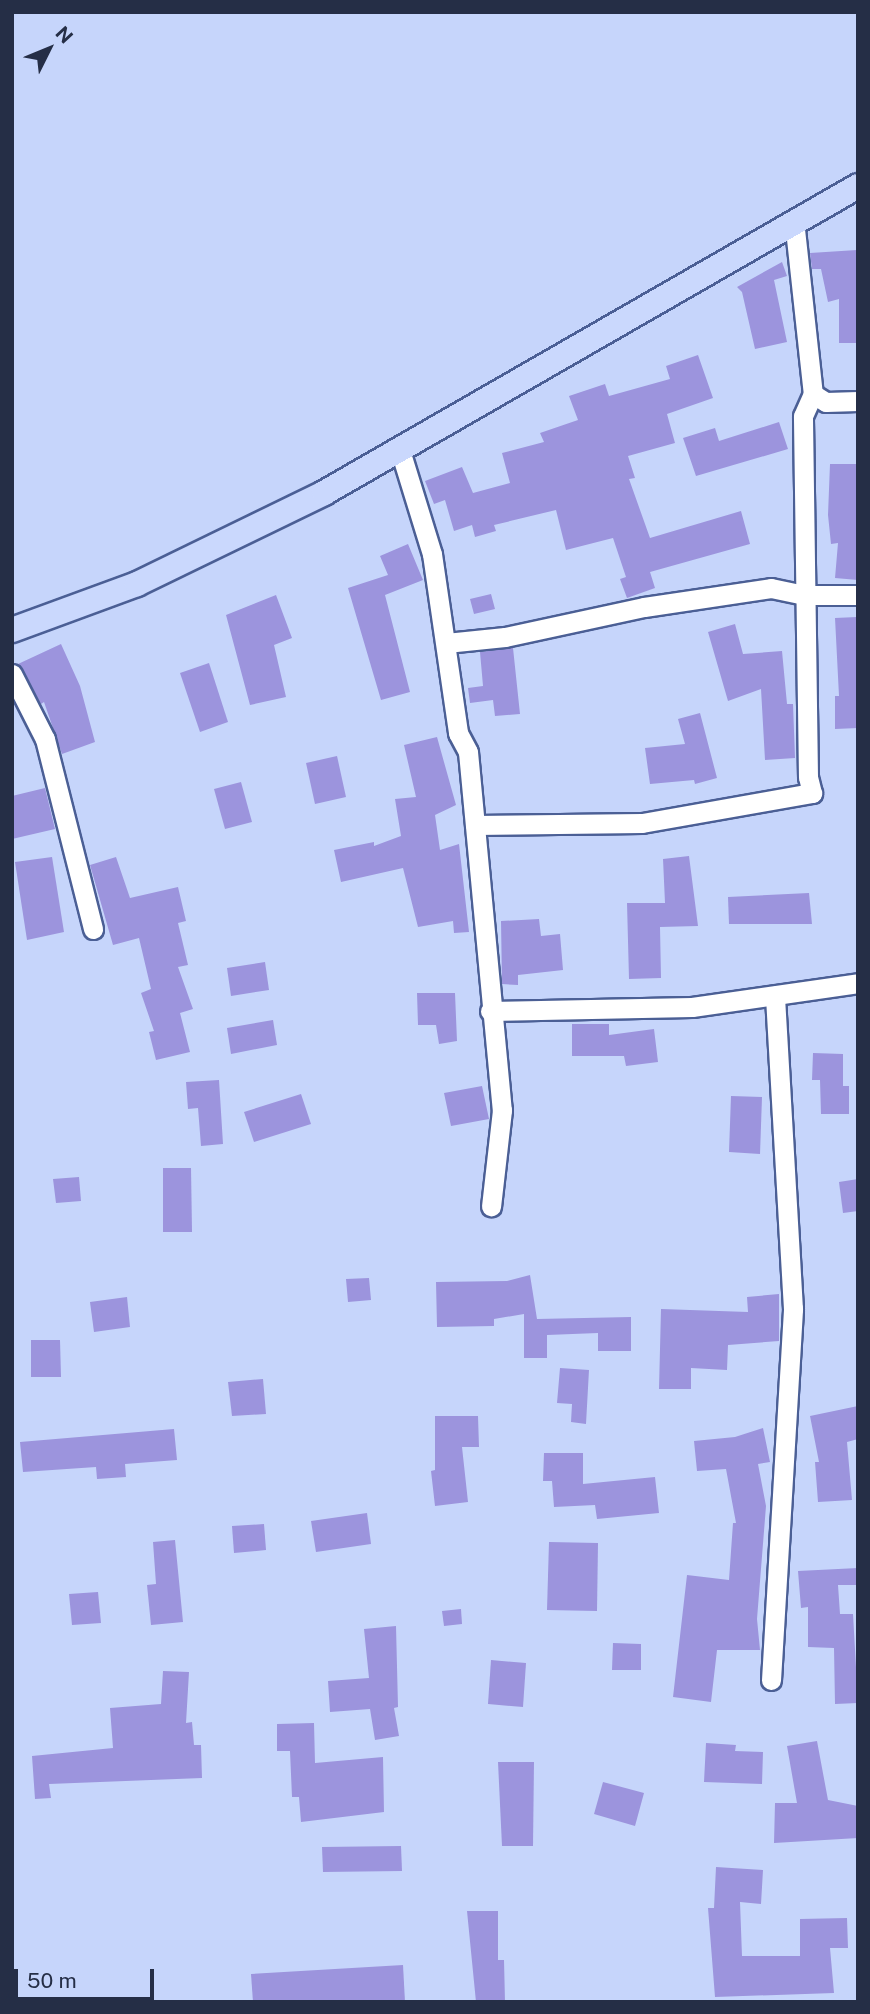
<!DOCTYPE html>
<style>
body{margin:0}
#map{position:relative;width:870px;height:2014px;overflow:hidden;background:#c6d5fb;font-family:"Public Sans",sans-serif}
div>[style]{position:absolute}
.building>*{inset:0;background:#9c94dd}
.roads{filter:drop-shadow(2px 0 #4b5f95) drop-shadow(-2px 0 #4b5f95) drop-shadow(0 2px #4b5f95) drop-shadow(0 -2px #4b5f95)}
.minor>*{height:19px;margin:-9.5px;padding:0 9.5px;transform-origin:9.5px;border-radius:9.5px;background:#fff}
.major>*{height:24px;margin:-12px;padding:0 12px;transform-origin:12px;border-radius:12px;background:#cad8fd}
span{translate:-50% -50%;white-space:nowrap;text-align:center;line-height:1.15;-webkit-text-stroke:5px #c6d5fb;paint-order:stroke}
.frame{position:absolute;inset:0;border:14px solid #252e46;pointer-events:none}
.north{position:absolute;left:14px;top:14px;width:70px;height:70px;-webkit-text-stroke:5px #c6d5fb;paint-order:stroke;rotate:47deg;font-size:19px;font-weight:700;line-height:28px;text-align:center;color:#252e46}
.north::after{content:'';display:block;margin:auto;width:24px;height:32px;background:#252e46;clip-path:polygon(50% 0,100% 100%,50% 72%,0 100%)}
.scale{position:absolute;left:14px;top:1969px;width:140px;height:32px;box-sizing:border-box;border:4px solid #252e46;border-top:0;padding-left:9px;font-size:21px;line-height:24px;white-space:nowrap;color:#252e46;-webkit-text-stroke:5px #c6d5fb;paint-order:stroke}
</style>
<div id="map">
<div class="building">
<i style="clip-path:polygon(857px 250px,858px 343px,839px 343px,839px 299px,828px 302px,821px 269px,812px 269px,810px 253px)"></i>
<i style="clip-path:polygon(782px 262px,787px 276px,774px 280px,787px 342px,755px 349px,742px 292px,737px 287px)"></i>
<i style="clip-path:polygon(698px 355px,713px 398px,667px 414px,675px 443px,628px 456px,635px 478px,629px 479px,650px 538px,741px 511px,750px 544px,650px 572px,655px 588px,627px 598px,620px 579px,626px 577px,613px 538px,566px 550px,556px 510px,494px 525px,496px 531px,475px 537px,472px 525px,454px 531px,445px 500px,434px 504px,425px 481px,462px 467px,473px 493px,510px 483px,502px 453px,544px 442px,540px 433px,578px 420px,569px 396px,605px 384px,609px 396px,670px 379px,666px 366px)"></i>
<i style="clip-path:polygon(779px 422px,788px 449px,696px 476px,683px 438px,715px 428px,719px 441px)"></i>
<i style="clip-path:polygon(830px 464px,858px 464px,858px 580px,835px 578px,838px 543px,831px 544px,828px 515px)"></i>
<i style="clip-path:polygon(408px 544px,423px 580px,385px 595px,410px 692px,381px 700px,348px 588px,388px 575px,380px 556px)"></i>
<i style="clip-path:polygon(491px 594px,495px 609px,474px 614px,470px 599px)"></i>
<i style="clip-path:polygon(276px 595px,292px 638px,274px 645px,286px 697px,250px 705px,226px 615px)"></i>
<i style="clip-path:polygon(857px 617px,858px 728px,835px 729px,835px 696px,839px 696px,835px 618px)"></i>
<i style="clip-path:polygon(735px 624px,743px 654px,782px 651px,787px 704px,793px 704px,795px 758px,765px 760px,761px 689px,728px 701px,708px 632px)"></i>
<i style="clip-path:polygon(61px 644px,80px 686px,95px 742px,62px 754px,44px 702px,41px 704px,18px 664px)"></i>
<i style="clip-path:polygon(513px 648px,520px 714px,495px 716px,493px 700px,470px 703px,468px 688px,483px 686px,480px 652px)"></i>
<i style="clip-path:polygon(209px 663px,228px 722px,200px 732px,180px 673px)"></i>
<i style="clip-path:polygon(700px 713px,717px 778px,695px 784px,694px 780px,650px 784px,645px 748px,685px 744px,678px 719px)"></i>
<i style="clip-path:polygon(437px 737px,456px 805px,435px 815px,440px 850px,459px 844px,469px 932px,454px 933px,453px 921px,418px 927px,403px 868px,341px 882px,334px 850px,374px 842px,374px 846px,401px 836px,395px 799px,416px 797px,404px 745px)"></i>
<i style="clip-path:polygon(337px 756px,346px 797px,315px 804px,306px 763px)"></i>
<i style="clip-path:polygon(241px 782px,252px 822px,225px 829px,214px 789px)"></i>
<i style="clip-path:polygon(45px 788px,55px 829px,12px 839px,12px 796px)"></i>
<i style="clip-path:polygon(689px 856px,698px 926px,660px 927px,661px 978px,629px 979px,627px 903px,665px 903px,663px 859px)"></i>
<i style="clip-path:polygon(52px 857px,64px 932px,27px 940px,15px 862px)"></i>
<i style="clip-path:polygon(116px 857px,130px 898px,178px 887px,186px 921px,178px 923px,188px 965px,178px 967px,193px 1009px,180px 1013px,190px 1052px,156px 1060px,149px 1032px,154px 1031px,141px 993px,151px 989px,139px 938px,113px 945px,90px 865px)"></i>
<i style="clip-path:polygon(809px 893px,812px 924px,729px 924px,728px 897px)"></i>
<i style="clip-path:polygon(539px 919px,541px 936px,560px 934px,563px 970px,518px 975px,518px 985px,502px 984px,501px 921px)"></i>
<i style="clip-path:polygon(265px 962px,269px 990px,231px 996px,227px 968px)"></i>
<i style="clip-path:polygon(417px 993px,455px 993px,457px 1041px,439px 1044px,436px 1025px,418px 1025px)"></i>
<i style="clip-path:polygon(273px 1020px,277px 1045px,231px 1054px,227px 1028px)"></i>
<i style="clip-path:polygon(572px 1024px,609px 1024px,609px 1035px,654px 1029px,658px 1062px,626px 1066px,624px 1056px,572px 1056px)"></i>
<i style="clip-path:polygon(813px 1053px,843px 1054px,843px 1086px,849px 1086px,849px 1114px,821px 1114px,820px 1080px,812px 1080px)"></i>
<i style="clip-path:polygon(219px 1080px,223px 1144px,201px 1146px,198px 1108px,188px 1109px,186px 1082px)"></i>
<i style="clip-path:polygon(482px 1086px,489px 1119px,451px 1126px,444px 1093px)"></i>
<i style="clip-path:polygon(301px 1094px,311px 1124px,254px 1142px,244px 1112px)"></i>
<i style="clip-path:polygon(731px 1096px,762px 1097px,760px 1154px,729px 1152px)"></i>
<i style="clip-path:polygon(163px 1168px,191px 1168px,192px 1232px,163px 1232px)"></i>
<i style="clip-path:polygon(79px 1177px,81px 1201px,56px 1203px,53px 1179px)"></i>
<i style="clip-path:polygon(858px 1179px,858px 1211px,843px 1213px,839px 1182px)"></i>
<i style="clip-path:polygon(530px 1275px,537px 1319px,631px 1317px,631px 1351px,598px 1351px,598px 1333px,547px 1335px,547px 1358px,524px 1358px,524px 1314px,494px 1319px,494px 1326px,437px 1327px,436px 1282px,507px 1281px)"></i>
<i style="clip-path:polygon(369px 1278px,371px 1300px,348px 1302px,346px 1279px)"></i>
<i style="clip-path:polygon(779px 1294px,779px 1341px,728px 1345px,727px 1370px,691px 1368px,691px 1389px,659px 1389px,661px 1309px,748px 1312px,747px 1297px)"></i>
<i style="clip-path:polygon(127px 1297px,130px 1327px,94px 1332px,90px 1302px)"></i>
<i style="clip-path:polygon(31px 1340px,60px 1340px,61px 1377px,31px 1377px)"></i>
<i style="clip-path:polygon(560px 1368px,589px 1370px,586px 1424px,571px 1422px,572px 1404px,557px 1403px)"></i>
<i style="clip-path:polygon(263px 1379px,266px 1414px,232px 1416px,228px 1382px)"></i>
<i style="clip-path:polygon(858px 1406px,858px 1439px,847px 1442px,852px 1500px,818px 1502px,815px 1462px,819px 1462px,810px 1416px)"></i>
<i style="clip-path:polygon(435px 1416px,478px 1416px,479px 1447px,462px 1447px,468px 1502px,435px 1506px,431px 1471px,435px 1470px)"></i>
<i style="clip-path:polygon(763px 1428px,770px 1462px,758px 1464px,766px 1506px,757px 1619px,760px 1650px,717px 1650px,711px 1702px,673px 1697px,687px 1575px,729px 1580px,733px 1523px,736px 1523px,726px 1469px,697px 1471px,694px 1441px,735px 1437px)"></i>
<i style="clip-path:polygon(174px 1429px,177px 1460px,125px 1464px,126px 1477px,97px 1479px,96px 1467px,23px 1472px,20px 1442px)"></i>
<i style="clip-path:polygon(544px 1453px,583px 1453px,583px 1484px,655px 1477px,659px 1513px,597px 1519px,595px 1505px,554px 1507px,552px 1481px,543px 1481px)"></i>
<i style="clip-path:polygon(367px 1513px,371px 1544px,316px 1552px,311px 1521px)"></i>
<i style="clip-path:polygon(264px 1524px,266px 1550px,234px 1553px,232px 1526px)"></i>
<i style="clip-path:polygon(175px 1540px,183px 1622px,151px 1625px,147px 1585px,156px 1584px,153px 1542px)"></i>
<i style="clip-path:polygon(549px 1542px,598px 1543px,597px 1611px,547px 1610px)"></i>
<i style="clip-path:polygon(858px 1568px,858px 1585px,838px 1585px,840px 1614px,853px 1614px,858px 1703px,835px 1704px,834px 1648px,808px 1647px,808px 1607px,801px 1608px,798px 1571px)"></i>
<i style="clip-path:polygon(98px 1592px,101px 1623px,72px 1625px,69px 1594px)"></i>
<i style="clip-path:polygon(461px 1609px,462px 1624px,444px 1626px,442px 1611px)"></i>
<i style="clip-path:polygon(396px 1626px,398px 1707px,394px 1708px,399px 1736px,375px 1740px,370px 1709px,330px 1712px,328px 1681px,369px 1678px,364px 1629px)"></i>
<i style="clip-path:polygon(613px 1643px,641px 1644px,641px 1670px,612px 1670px)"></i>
<i style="clip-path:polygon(491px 1660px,526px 1663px,523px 1707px,488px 1704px)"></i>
<i style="clip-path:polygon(163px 1671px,189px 1672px,186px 1723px,192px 1722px,194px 1745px,201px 1745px,202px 1778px,49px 1784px,51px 1798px,35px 1799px,32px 1756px,113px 1748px,110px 1708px,161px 1704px)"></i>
<i style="clip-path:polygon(314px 1723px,315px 1763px,383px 1757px,384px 1812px,301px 1822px,299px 1797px,292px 1797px,290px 1751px,277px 1751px,277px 1724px)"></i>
<i style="clip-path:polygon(817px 1741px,828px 1800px,858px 1806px,858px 1838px,774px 1843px,775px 1803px,797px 1803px,787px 1746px)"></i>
<i style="clip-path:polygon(706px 1743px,736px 1745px,735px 1751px,763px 1752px,762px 1784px,704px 1782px)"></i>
<i style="clip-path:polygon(498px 1762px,534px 1762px,533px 1846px,502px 1846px)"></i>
<i style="clip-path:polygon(603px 1782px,644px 1793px,635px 1826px,594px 1814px)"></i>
<i style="clip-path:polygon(401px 1846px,402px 1871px,323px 1872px,322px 1847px)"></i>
<i style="clip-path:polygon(716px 1867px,763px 1870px,761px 1904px,740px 1902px,742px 1956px,800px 1956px,800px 1919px,847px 1918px,848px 1948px,830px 1948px,834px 1993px,715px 1997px,708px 1908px,714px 1908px)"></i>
<i style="clip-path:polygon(467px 1911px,498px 1911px,498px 1960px,504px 1960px,505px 2002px,476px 2002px)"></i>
<i style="clip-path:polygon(403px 1965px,405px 2002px,253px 2002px,251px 1974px)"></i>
</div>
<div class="roads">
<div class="minor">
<i style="left:794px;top:220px;width:175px;rotate:83.8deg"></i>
<i style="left:813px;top:394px;width:15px;rotate:32deg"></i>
<i style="left:826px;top:402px;width:32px;rotate:-2deg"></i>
<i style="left:400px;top:450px;width:109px;rotate:72.9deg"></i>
<i style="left:432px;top:554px;width:181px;rotate:81.7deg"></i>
<i style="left:458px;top:733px;width:21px;rotate:62deg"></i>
<i style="left:468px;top:752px;width:360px;rotate:84.6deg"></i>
<i style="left:502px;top:1110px;width:97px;rotate:96.5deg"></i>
<i style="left:446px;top:643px;width:59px;rotate:-5.8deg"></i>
<i style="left:505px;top:637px;width:142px;rotate:-12.2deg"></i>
<i style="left:644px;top:607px;width:128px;rotate:-8.5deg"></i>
<i style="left:771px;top:588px;width:34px;rotate:12deg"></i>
<i style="left:804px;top:595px;width:54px"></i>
<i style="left:12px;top:674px;width:73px;rotate:63.1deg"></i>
<i style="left:45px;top:739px;width:196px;rotate:75.8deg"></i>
<i style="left:475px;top:825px;width:167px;rotate:-0.7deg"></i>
<i style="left:642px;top:823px;width:173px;rotate:-10deg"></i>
<i style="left:812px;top:793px;width:16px;rotate:-104deg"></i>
<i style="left:808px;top:777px;width:361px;rotate:-90.8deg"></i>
<i style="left:803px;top:416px;width:24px;rotate:-66deg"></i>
<i style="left:490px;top:1011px;width:202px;rotate:-1.1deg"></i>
<i style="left:692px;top:1007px;width:168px;rotate:-8.2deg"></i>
<i style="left:771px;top:1680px;width:372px;rotate:-86.6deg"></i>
<i style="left:793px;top:1309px;width:314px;rotate:-93.3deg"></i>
</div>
<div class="major">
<i style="left:12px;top:630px;width:133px;rotate:-20.2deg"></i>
<i style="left:137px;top:584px;width:208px;rotate:-25.9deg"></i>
<i style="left:324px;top:493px;width:616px;rotate:-29.89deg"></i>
</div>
</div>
<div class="frame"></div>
<div class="north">N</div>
<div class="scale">50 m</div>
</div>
